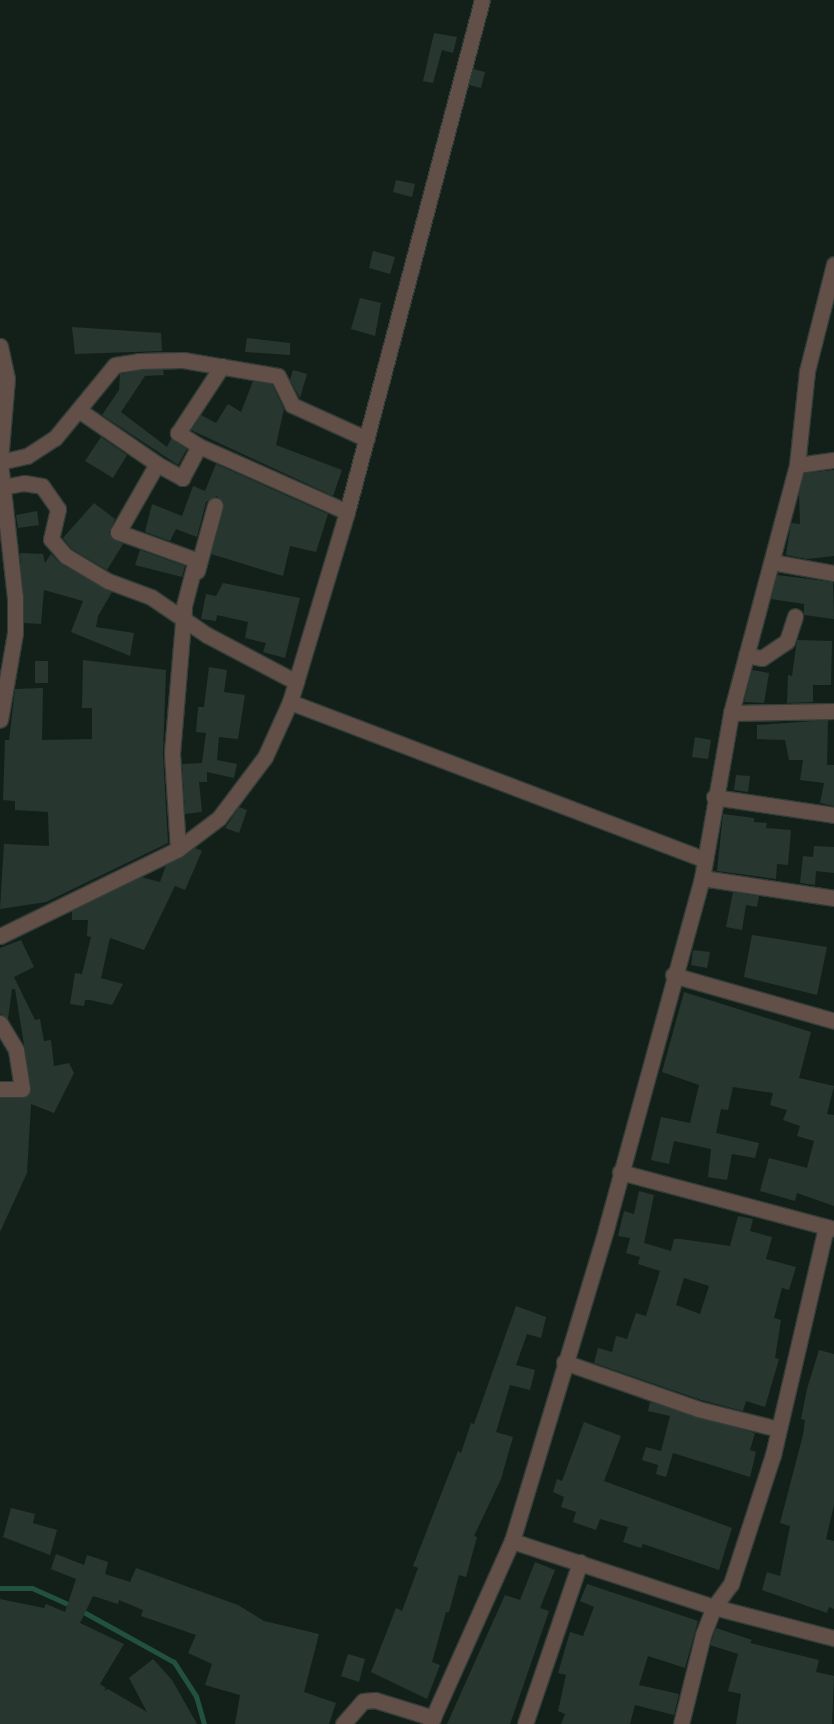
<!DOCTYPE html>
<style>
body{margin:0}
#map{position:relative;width:834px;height:1724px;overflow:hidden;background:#13201a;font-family:Literata,serif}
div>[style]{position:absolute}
.stream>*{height:5px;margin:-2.5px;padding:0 2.5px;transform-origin:2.5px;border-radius:2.5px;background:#22523f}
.building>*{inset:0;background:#283630}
.roads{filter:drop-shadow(1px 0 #313d37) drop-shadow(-1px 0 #313d37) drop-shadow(0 1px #313d37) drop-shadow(0 -1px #313d37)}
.minor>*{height:15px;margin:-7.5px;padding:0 7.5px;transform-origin:7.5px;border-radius:7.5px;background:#614f48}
span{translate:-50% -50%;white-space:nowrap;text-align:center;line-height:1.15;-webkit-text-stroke:4px #040806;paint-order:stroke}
</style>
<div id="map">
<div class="stream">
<i style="left:0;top:1588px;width:32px"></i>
<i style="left:32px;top:1588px;width:44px;rotate:24.2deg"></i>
<i style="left:80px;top:1610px;width:107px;rotate:29deg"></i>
<i style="left:174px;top:1662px;width:40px;rotate:57.1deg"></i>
<i style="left:196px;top:1696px;width:29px;rotate:74deg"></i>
</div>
<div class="building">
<i style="clip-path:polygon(434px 33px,457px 37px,453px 53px,442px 50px,433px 83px,423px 81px)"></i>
<i style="clip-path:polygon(473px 69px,485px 72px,481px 88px,469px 85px)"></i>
<i style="clip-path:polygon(396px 180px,415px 184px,412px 197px,393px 192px)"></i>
<i style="clip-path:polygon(373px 251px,395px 257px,390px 274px,369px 268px)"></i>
<i style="clip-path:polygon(360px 298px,381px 303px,375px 336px,351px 329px)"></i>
<i style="clip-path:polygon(72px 327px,161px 333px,162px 351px,75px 354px)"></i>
<i style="clip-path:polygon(247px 338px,290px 343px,290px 355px,245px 352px)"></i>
<i style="clip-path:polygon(140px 370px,163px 370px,164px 375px,145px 376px,121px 412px,167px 447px,171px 439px,187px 449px,178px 465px,102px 415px,119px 390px,120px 374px)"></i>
<i style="clip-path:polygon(293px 370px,307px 374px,300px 398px,290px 380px)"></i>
<i style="clip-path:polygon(253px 381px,272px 384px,284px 409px,276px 445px,342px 470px,333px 496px,191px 430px,201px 415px,216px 423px,228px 404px,241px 412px)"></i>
<i style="clip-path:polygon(101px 437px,127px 455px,113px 478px,85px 461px)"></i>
<i style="clip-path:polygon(216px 464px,328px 514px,316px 552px,290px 546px,283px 576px,211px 554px,224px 507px,217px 496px,206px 502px,197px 537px,176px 529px,170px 541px,145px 532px,152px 504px,182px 516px,193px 486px,205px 491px)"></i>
<i style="clip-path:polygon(834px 470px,834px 556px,807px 559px,786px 555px,791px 523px,800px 524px,799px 493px,804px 473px)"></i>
<i style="clip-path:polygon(94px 503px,115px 519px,109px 533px,123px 544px,107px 570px,72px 549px,63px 538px)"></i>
<i style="clip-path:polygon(37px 511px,39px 525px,18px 528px,16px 515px)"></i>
<i style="clip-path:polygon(140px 550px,185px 566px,182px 577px,135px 565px)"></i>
<i style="clip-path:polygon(20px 553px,43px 554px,45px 563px,51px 554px,61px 564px,112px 592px,98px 616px,96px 627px,134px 633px,130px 656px,71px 632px,83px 601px,44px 590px,41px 624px,24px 623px)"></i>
<i style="clip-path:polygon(777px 575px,833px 582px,834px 619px,804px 615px,804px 604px,771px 599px)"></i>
<i style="clip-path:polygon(223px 583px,300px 598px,285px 658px,263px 652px,266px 643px,245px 638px,248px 622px,217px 615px,216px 621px,201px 619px,206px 594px,216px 596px)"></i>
<i style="clip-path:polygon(797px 640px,832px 641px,831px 685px,813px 685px,813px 702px,787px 703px,788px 675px,792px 676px)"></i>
<i style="clip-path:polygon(83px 660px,166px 670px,163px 754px,168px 843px,46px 902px,0 909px,4px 844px,49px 846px,48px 812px,15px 810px,15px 801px,3px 800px,5px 740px,9px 740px,15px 689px,43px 688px,42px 740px,92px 739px,92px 708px,82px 708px)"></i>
<i style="clip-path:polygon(35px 661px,48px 661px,48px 683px,35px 683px)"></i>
<i style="clip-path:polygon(209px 667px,227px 670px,224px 692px,245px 695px,238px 739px,219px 737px,217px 760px,237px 764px,234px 778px,207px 772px,207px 782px,199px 782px,202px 812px,185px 814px,182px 764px,202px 763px,206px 733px,196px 732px,198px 707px,204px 707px)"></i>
<i style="clip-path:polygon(752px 670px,769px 673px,764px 703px,744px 702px)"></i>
<i style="clip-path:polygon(828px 720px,827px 765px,834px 765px,834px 806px,820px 803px,824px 783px,800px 780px,803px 760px,789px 760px,785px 740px,757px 739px,757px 725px)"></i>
<i style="clip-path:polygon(695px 737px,711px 740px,708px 759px,692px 757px)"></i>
<i style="clip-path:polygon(736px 775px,750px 776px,748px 792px,734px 790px)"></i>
<i style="clip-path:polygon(239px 807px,247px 810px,239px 833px,225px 828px)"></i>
<i style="clip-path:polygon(723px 814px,754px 818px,754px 822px,767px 823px,766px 828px,791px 830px,788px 865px,777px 864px,776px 879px,717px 871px)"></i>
<i style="clip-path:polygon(814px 846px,834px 847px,834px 873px,816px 871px,815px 885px,800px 883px,803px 856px,813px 857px)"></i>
<i style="clip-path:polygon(195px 848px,202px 851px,185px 890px,175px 886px,144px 950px,110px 938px,101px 978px,123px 984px,112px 1005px,90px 1000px,85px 1000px,84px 1006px,70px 1004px,75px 973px,82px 974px,91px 937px,87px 936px,88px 920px,72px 920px,72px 911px,141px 877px,160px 882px,166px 865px)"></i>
<i style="clip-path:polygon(733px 892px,759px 896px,757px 907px,746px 905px,742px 930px,726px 927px)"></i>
<i style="clip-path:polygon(752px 935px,827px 947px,817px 995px,744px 977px)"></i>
<i style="clip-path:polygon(21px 940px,34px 967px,14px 977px,35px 1020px,40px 1019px,44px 1041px,51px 1040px,54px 1066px,69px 1063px,74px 1073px,54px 1113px,31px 1104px,27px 1173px,0 1232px,0 1098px,27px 1097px,31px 1088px,15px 989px,12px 989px,8px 1019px,0 1014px,0 948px)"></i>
<i style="clip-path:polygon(693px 950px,710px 952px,707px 968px,691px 965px)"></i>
<i style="clip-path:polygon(684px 992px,811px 1032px,799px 1078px,834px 1086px,827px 1114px,834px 1115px,834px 1206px,797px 1193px,795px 1201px,760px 1191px,769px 1158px,807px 1168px,814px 1141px,797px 1136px,800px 1126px,783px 1120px,787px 1110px,770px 1105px,773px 1093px,733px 1087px,728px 1110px,721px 1109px,716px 1133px,759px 1143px,755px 1158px,732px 1154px,727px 1180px,708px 1177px,711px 1149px,674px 1141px,669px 1164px,651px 1160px,661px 1117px,690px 1123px,699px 1085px,662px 1072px)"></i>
<i style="clip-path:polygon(evenodd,639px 1191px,654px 1195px,644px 1243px,671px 1251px,674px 1239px,680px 1239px,730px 1246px,738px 1216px,753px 1219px,750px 1231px,772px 1237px,766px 1259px,796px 1267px,789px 1290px,782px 1288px,774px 1318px,781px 1320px,775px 1358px,779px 1359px,765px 1407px,746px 1401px,743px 1411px,701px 1400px,594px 1363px,598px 1348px,612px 1352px,616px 1336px,627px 1339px,636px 1313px,646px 1316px,660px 1271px,638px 1264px,640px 1257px,626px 1253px,630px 1238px,618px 1236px,624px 1211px,634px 1214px,639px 1191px,684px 1278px,709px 1286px,700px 1314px,676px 1305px,684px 1278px)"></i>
<i style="clip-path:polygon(516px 1306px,546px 1317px,541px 1338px,527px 1334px,516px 1365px,535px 1370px,530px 1390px,510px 1385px,496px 1432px,513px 1437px,501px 1479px,474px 1536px,477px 1537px,466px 1577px,459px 1575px,449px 1612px,446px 1612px,432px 1662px,440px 1665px,427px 1699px,371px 1672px,396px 1608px,402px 1611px,418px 1568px,413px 1566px,458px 1451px,461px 1453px,471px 1423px,474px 1424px)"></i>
<i style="clip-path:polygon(819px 1350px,834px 1354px,834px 1505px,826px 1539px,834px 1541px,834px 1609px,829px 1607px,827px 1613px,762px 1590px,767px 1572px,780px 1576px,790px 1526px,780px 1523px,803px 1435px,805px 1420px,801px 1419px,807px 1389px)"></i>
<i style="clip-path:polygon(650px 1402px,755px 1433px,750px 1450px,756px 1452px,750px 1477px,673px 1453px,666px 1477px,656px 1474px,658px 1465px,642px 1460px,646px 1447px,661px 1451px,670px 1416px,648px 1411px)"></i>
<i style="clip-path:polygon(584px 1422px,621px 1436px,604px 1481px,732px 1528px,719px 1570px,643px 1544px,641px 1548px,623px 1542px,628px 1527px,600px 1519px,596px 1530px,573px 1522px,576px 1512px,561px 1507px,564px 1497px,553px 1492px,557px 1479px,562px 1481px)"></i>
<i style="clip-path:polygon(11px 1508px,35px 1514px,33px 1523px,57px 1530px,50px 1555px,3px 1537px)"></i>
<i style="clip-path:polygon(56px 1554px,84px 1565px,87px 1555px,108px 1562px,105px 1574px,130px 1582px,136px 1568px,238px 1605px,264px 1621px,319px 1634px,304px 1692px,336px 1703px,329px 1724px,235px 1724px,240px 1695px,205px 1685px,212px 1664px,188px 1653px,196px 1635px,141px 1616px,143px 1610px,119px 1600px,118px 1604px,93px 1596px,80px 1623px,124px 1644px,100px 1684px,106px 1688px,104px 1691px,108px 1689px,147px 1712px,129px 1678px,153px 1659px,172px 1680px,197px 1724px,0 1724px,0 1599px,44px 1608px,46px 1604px,65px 1612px,76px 1579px,51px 1569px)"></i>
<i style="clip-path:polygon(535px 1562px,555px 1570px,540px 1608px,549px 1611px,510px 1724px,447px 1724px,505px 1595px,520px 1600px)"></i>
<i style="clip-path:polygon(587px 1584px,698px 1621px,685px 1668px,648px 1656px,639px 1685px,679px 1694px,674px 1715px,635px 1705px,630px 1724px,561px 1724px,565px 1714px,558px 1711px,566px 1675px,558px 1673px,570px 1632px,583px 1636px,594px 1607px,580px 1601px)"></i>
<i style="clip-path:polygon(716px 1628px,752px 1640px,750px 1643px,819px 1660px,816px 1672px,834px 1676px,832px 1724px,736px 1724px,741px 1694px,728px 1691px,738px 1654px,710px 1645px)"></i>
<i style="clip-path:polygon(348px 1654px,365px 1659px,359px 1682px,341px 1676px)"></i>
</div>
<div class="roads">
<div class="minor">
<i style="left:0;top:346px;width:33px;rotate:78deg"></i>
<i style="left:7px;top:378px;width:84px;rotate:94.8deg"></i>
<i style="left:0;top:462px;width:136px;rotate:83.7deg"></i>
<i style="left:15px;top:597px;width:36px;rotate:90deg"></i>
<i style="left:15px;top:633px;width:88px;rotate:99.8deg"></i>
<i style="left:80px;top:411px;width:93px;rotate:34.5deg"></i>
<i style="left:199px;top:446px;width:162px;rotate:24deg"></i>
<i style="left:0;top:462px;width:28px;rotate:-13deg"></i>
<i style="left:27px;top:456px;width:33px;rotate:-33deg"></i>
<i style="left:55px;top:438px;width:94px;rotate:-50.6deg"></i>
<i style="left:115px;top:365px;width:24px;rotate:-9deg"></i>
<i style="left:139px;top:361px;width:44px;rotate:-1.3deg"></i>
<i style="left:183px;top:360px;width:96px;rotate:9.6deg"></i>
<i style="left:278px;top:376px;width:32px;rotate:64deg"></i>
<i style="left:292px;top:405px;width:82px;rotate:24.4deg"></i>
<i style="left:797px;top:465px;width:37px;rotate:-8deg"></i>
<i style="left:3px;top:487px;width:21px;rotate:-11deg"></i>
<i style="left:24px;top:483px;width:18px;rotate:9deg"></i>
<i style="left:42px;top:486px;width:28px;rotate:55deg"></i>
<i style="left:58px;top:509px;width:31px;rotate:103deg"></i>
<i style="left:51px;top:539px;width:23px;rotate:49deg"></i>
<i style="left:66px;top:556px;width:49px;rotate:30.8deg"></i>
<i style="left:108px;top:581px;width:46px;rotate:20.4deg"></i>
<i style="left:151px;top:597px;width:68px;rotate:34.2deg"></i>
<i style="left:207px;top:635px;width:101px;rotate:27.8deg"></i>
<i style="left:772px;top:562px;width:63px;rotate:10.1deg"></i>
<i style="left:197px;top:571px;width:68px;rotate:-74.7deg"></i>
<i style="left:181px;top:617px;width:59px;rotate:-75.3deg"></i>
<i style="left:196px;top:560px;width:83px;rotate:-160.3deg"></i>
<i style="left:118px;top:532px;width:78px;rotate:-60.2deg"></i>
<i style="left:157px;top:464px;width:29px;rotate:29deg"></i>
<i style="left:182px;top:478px;width:36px;rotate:-62deg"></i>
<i style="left:199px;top:446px;width:25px;rotate:-148deg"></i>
<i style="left:178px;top:433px;width:80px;rotate:-56.7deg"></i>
<i style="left:746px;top:655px;width:16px;rotate:11deg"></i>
<i style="left:762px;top:658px;width:30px;rotate:-34deg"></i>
<i style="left:787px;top:641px;width:26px;rotate:-72deg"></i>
<i style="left:290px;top:702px;width:442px;rotate:20.8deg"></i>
<i style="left:731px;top:713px;width:103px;rotate:-1.1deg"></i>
<i style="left:714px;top:797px;width:121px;rotate:8.5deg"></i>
<i style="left:178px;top:849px;width:96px;rotate:-93.6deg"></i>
<i style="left:172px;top:753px;width:144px;rotate:-85.2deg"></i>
<i style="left:702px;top:878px;width:134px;rotate:8.6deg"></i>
<i style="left:0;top:936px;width:198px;rotate:-26deg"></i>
<i style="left:178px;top:849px;width:51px;rotate:-37.1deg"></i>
<i style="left:219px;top:818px;width:76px;rotate:-53deg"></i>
<i style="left:265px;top:757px;width:60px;rotate:-65.6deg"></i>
<i style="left:290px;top:702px;width:198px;rotate:-73.3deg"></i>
<i style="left:347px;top:512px;width:529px;rotate:-75.23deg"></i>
<i style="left:673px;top:975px;width:167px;rotate:15.9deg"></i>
<i style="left:0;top:1023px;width:31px;rotate:59deg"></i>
<i style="left:16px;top:1050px;width:39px;rotate:81deg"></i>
<i style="left:22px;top:1089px;width:22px;rotate:180deg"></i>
<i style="left:620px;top:1172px;width:221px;rotate:14.9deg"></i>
<i style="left:564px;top:1362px;width:142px;rotate:19.3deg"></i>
<i style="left:698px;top:1409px;width:83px;rotate:13.9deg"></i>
<i style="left:512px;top:1541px;width:213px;rotate:18.1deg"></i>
<i style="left:714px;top:1607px;width:124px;rotate:14.5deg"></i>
<i style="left:343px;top:1724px;width:30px;rotate:-49deg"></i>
<i style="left:363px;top:1701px;width:12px;rotate:-5deg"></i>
<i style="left:375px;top:1700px;width:61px;rotate:17.2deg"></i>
<i style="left:430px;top:1724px;width:201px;rotate:-65.9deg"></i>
<i style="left:512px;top:1541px;width:326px;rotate:-73.2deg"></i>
<i style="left:606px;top:1229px;width:364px;rotate:-74.7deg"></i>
<i style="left:702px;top:878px;width:168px;rotate:-80deg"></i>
<i style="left:731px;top:713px;width:257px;rotate:-75.1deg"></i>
<i style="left:797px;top:465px;width:95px;rotate:-83.9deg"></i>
<i style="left:807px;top:371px;width:110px;rotate:-75.8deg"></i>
<i style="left:525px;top:1724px;width:171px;rotate:-71.2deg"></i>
<i style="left:681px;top:1724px;width:92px;rotate:-76.1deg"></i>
<i style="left:703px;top:1635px;width:30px;rotate:-69deg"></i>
<i style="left:714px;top:1607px;width:29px;rotate:-54deg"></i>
<i style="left:731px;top:1584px;width:136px;rotate:-72deg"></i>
<i style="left:773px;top:1455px;width:234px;rotate:-76.9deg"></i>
</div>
</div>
</div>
